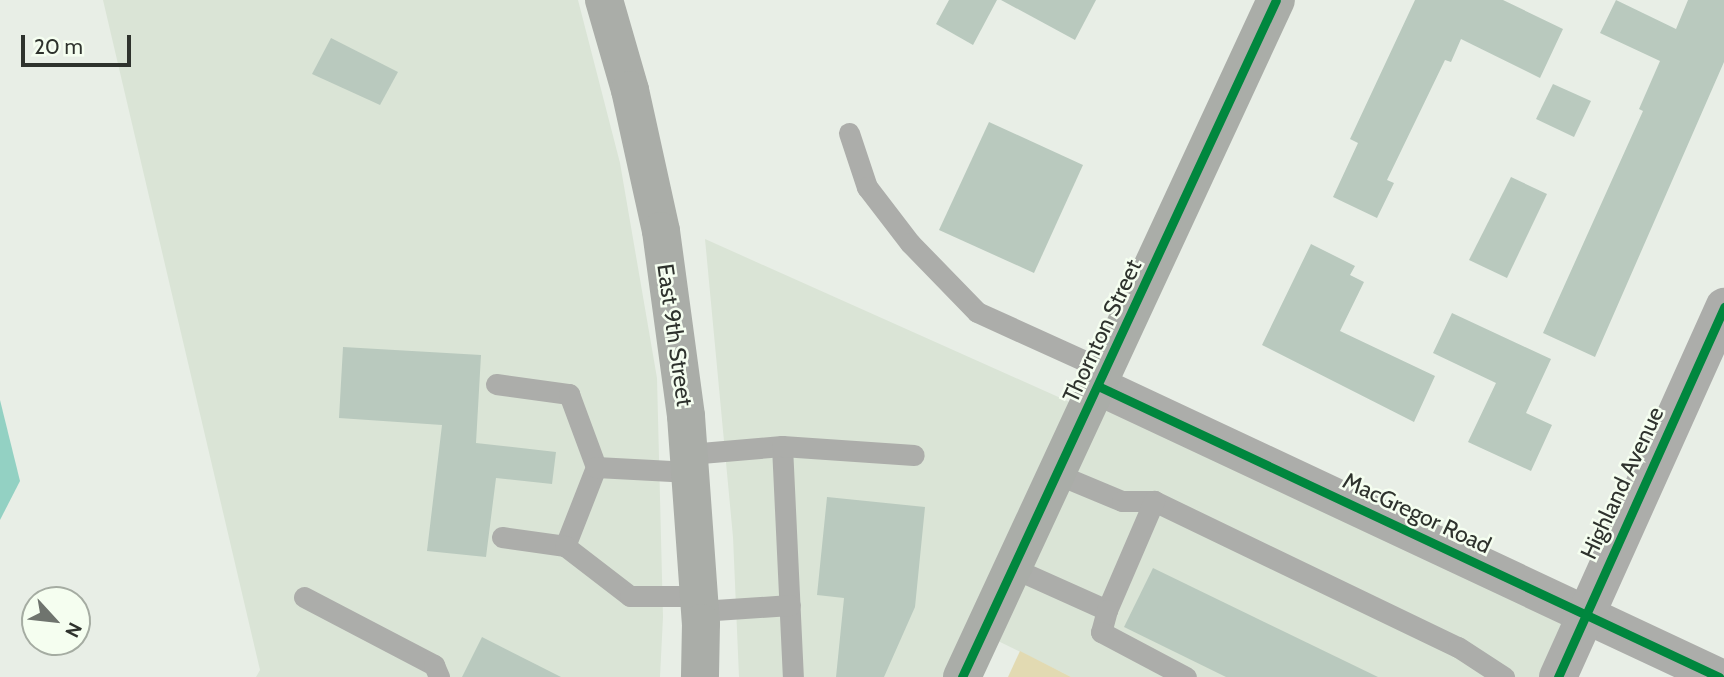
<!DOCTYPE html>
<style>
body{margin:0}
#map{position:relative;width:1724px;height:677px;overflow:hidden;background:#e8eee6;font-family:Cabin,sans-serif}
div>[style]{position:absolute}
.built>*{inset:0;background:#dae4d6}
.green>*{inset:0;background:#e2dab2}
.water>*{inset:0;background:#93d1c3}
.building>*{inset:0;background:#b9c9be}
.lane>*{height:21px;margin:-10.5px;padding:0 10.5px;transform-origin:10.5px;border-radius:10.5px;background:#acadaa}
.street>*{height:38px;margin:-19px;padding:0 19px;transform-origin:19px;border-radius:19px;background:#acadaa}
.secondary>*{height:38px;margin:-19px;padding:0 19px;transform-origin:19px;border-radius:19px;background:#aaada8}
.cycleway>*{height:9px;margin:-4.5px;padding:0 4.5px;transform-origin:4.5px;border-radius:4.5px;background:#00873e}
span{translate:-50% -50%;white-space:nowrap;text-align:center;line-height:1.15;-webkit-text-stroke:5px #f5fef0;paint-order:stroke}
.street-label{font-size:23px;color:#2e322d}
.north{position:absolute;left:21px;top:586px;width:70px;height:70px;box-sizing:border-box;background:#f5fef0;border:2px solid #a5aca2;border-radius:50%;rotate:117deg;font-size:19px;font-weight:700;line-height:28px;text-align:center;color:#2e322d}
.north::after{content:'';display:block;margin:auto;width:24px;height:32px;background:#6f746e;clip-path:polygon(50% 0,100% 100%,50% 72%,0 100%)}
.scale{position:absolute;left:21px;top:35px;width:110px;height:32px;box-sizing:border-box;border:4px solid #2e322d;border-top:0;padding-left:9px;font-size:21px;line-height:24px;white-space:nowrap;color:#2e322d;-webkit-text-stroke:5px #f5fef0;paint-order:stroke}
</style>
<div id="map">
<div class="built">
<i style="clip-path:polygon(103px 0,578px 0,620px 163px,657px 378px,663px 617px,660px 677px,256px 677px,260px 670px)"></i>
<i style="clip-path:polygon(705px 239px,1074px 404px,947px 677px,739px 677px,733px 537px)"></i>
<i style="clip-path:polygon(1104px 403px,1568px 618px,1547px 677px,1071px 677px,996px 640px)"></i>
</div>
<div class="green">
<i style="clip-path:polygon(1020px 651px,1071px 677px,1008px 677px)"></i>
</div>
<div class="water">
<i style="clip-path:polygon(0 400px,20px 481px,0 520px)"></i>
</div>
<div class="building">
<i style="clip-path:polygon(949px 0,997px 0,973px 45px,936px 24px)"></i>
<i style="clip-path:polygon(1001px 0,1096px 0,1075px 40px)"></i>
<i style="clip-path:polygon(1415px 0,1503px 0,1563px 29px,1540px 78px,1461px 39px,1451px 62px,1445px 60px,1387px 180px,1394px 183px,1377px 218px,1333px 197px,1358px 143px,1350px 139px)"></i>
<i style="clip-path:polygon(1616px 0,1676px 29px,1688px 0,1724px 0,1724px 62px,1595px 357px,1543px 333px,1643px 111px,1639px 109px,1660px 61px,1600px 33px)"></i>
<i style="clip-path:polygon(331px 38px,398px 72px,380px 105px,312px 74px)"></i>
<i style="clip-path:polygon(1553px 84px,1591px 101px,1574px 137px,1536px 119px)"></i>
<i style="clip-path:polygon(989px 122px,1083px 165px,1034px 273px,939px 230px)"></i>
<i style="clip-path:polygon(1511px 177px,1547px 194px,1507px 278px,1469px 260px)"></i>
<i style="clip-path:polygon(1311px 244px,1355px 266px,1350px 275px,1364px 282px,1340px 331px,1435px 376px,1414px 422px,1262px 345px)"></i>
<i style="clip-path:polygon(1452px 313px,1551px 359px,1526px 413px,1552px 425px,1531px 471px,1468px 442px,1496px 383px,1433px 353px)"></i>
<i style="clip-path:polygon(343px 347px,481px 355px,476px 443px,556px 452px,552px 484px,496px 478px,486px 557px,427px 551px,442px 425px,339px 418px)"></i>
<i style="clip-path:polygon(827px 497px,925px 507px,915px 607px,884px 677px,836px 677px,844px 598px,817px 595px)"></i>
<i style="clip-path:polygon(1153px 568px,1378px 677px,1226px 677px,1124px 627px)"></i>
<i style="clip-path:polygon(482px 637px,561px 677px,462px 677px)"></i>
</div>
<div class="lane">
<i style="left:849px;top:133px;width:57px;rotate:71.6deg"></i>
<i style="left:867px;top:187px;width:71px;rotate:52.5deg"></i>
<i style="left:910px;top:243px;width:96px;rotate:45.8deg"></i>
<i style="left:977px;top:312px;width:141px;rotate:24.4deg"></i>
<i style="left:496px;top:384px;width:74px;rotate:7.8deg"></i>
<i style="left:569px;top:394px;width:78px;rotate:69.7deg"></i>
<i style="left:596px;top:467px;width:85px;rotate:111.4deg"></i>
<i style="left:782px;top:446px;width:231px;rotate:87.3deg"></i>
<i style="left:689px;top:454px;width:93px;rotate:-4.9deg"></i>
<i style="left:782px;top:446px;width:132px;rotate:3.9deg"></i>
<i style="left:596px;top:467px;width:94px;rotate:3deg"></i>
<i style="left:1057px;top:474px;width:70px;rotate:22.6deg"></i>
<i style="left:1122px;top:501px;width:32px"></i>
<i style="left:1154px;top:501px;width:337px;rotate:25.7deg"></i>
<i style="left:1458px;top:647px;width:55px;rotate:33.1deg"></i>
<i style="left:502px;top:537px;width:64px;rotate:8.1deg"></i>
<i style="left:565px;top:546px;width:82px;rotate:37.6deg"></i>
<i style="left:630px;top:596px;width:69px"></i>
<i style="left:1013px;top:568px;width:103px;rotate:24.1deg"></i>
<i style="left:1107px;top:610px;width:119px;rotate:-66.7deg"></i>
<i style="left:304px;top:597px;width:147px;rotate:27.6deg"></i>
<i style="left:434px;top:665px;width:13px;rotate:67deg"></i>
<i style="left:1107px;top:610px;width:23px;rotate:105deg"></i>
<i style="left:1101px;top:632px;width:96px;rotate:27.9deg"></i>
<i style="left:700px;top:611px;width:90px;rotate:-3.8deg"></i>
</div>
<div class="street">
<i style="left:1098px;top:386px;width:686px;rotate:25.11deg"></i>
<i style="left:1558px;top:677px;width:406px;rotate:-65.8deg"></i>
</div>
<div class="secondary">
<i style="left:604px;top:0;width:94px;rotate:73.9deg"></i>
<i style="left:630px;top:90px;width:144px;rotate:77.6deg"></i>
<i style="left:661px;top:231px;width:187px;rotate:82.3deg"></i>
<i style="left:686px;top:416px;width:208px;rotate:85.9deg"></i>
<i style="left:701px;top:623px;width:54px;rotate:91.1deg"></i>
<i style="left:962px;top:677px;width:746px;rotate:-65.12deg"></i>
</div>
<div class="cycleway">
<i style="left:1098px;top:386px;width:686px;rotate:25.11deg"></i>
<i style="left:962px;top:677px;width:746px;rotate:-65.12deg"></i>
<i style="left:1558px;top:677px;width:406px;rotate:-65.8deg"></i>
</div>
<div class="street-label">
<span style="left:1102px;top:331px;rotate:-65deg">Thornton Street</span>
<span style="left:675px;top:335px;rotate:82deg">East 9th Street</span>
<span style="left:1622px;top:483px;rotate:-65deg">Highland Avenue</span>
<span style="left:1417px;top:513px;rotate:25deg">MacGregor Road</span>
</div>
<div class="north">N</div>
<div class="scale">20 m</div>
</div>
